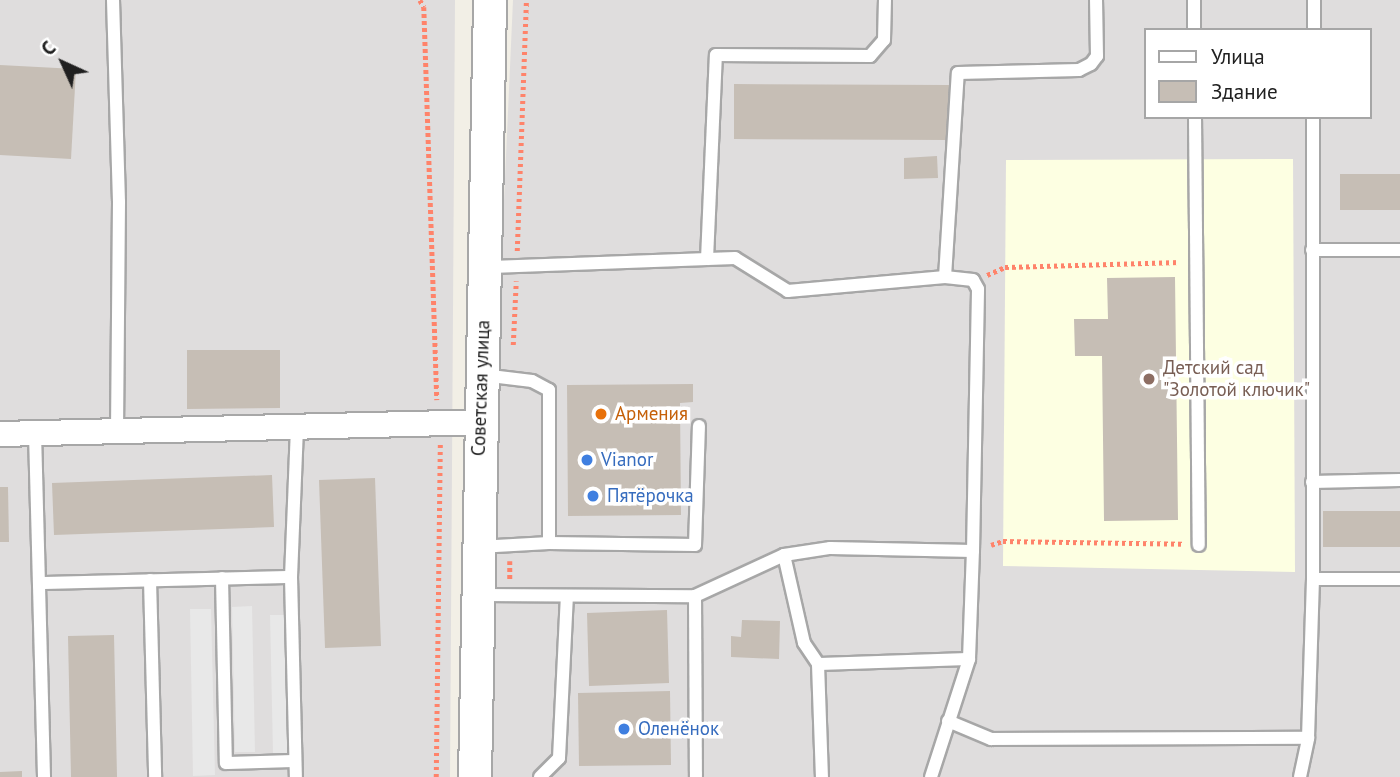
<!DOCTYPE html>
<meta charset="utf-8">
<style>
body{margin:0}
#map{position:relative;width:1400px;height:777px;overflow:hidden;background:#f2efe6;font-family:"PT Sans",sans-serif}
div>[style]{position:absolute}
.residential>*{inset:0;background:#dfdddd}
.education>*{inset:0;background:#fdffe2}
.parking>*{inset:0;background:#e8e8e8}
.building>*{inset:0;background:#c6beb5}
.path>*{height:4.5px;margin-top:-2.25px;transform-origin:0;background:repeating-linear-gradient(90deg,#ff836a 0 3.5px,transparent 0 7px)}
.roads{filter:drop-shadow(2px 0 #a7a7a7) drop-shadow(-2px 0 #a7a7a7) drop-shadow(0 2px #a7a7a7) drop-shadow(0 -2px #a7a7a7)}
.service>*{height:12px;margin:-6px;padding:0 6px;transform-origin:6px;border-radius:6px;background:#fff}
.minor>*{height:24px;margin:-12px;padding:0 12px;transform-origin:12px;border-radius:12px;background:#fff}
.tertiary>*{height:32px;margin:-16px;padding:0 16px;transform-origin:16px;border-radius:16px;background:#fff}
.dots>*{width:19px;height:19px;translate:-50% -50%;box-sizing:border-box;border:4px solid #fff;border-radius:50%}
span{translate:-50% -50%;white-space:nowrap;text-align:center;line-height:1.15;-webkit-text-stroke:7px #fff;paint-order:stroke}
.education-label{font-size:19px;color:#785e54}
.left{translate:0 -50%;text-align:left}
.street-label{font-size:19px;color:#202020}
.food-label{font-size:19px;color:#c56008}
.shop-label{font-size:19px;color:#366cbe}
.legend{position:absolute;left:1144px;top:28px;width:228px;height:91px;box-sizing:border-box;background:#fff;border:2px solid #a6a6a6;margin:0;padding:9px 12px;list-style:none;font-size:21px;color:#202020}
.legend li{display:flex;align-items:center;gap:14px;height:35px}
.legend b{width:35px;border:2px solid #a6a6a6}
.north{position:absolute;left:28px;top:28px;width:70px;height:70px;-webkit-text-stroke:5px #fff;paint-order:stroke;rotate:315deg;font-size:19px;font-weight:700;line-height:28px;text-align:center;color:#202020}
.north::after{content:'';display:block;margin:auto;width:24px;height:32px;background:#202020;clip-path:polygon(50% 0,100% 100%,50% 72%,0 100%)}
</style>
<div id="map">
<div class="residential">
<i style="clip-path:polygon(0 0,455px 0,450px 777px,0 777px)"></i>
<i style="clip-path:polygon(evenodd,513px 0,1400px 0,1400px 777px,491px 777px,496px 379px,513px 0,1146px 30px,1370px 30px,1370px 117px,1146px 117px,1146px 30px)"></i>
</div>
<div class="education">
<i style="clip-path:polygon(1293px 159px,1295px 572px,1003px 566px,1006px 160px)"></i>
</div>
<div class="parking">
<i style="clip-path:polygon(252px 606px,255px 752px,235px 752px,232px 607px)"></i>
<i style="clip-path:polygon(211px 609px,215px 775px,193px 776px,190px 609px)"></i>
<i style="clip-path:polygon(270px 615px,291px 615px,294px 753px,273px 753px)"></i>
</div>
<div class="building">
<i style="clip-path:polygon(0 65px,76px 69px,71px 159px,0 155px)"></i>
<i style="clip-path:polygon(734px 84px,949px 85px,949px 140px,734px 139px)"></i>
<i style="clip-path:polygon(937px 156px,938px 178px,904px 179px,904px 158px)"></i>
<i style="clip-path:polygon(1340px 174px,1400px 174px,1400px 210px,1340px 210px)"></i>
<i style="clip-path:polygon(1175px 277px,1178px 520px,1104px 521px,1102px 356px,1075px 356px,1074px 319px,1108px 319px,1107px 278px)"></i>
<i style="clip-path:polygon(187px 350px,280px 350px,280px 408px,187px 409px)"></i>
<i style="clip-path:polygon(693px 384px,693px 402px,680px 403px,681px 515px,568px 516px,567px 385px)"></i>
<i style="clip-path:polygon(272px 475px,274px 527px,54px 535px,52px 483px)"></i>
<i style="clip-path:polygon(375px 478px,381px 646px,325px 648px,319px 480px)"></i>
<i style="clip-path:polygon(0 487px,8px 487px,9px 542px,0 542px)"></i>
<i style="clip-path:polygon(1323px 511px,1400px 511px,1400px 547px,1323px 547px)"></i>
<i style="clip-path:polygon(667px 610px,669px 683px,589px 686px,587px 613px)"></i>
<i style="clip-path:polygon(742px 620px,780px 621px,779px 659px,731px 657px,731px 636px,741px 637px)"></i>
<i style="clip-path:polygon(114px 635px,117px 777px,71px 777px,68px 636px)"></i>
<i style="clip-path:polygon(670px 691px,671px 765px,579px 766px,578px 693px)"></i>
<i style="clip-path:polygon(22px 771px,22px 777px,0 777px,0 772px)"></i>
</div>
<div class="path">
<i style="left:420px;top:0;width:8px;rotate:60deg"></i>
<i style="left:424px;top:7px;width:393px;rotate:88.1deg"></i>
<i style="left:517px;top:251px;width:251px;rotate:-87.9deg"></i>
<i style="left:987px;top:275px;width:20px;rotate:-24deg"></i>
<i style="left:1005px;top:267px;width:175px;rotate:-1.6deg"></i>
<i style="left:513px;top:345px;width:64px;rotate:-87.3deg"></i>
<i style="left:991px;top:545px;width:13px;rotate:-18deg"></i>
<i style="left:1003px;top:541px;width:181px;rotate:0.9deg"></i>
<i style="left:510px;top:561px;width:19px;rotate:90deg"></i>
<i style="left:436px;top:777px;width:333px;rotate:-89.3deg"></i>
</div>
<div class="roads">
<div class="service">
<i style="left:113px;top:0;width:202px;rotate:88.3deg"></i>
<i style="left:119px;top:202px;width:229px;rotate:90.5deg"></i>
<i style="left:1194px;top:0;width:30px;rotate:90deg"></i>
<i style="left:1314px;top:30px;width:30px;rotate:-90deg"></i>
<i style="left:1195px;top:117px;width:428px;rotate:89.5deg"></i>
<i style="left:1312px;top:250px;width:88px"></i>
<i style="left:707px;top:259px;width:204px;rotate:-87.5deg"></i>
<i style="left:716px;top:55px;width:154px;rotate:0.4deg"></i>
<i style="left:870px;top:56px;width:21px;rotate:-49deg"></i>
<i style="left:884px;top:40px;width:40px;rotate:-88.6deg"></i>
<i style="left:945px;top:277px;width:204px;rotate:-86.4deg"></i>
<i style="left:958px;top:73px;width:121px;rotate:-1.4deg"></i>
<i style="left:1079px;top:70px;width:13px;rotate:-27deg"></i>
<i style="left:1091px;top:64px;width:10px;rotate:-53deg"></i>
<i style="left:1097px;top:56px;width:56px;rotate:-91deg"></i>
<i style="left:35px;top:433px;width:344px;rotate:88.5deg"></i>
<i style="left:1312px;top:482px;width:88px;rotate:-1.3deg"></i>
<i style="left:549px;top:543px;width:146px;rotate:0.8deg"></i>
<i style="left:695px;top:545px;width:119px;rotate:-88.1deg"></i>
<i style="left:478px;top:547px;width:71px;rotate:-3.2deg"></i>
<i style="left:549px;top:543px;width:153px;rotate:-90deg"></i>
<i style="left:549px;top:390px;width:19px;rotate:-152deg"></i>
<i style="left:532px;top:381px;width:50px;rotate:-173.2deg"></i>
<i style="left:784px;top:555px;width:90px;rotate:77.2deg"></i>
<i style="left:804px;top:643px;width:25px;rotate:56deg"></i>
<i style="left:818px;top:664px;width:113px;rotate:88deg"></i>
<i style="left:291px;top:577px;width:200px;rotate:88.6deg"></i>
<i style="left:222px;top:578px;width:185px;rotate:88.8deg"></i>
<i style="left:226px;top:763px;width:69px;rotate:-1.7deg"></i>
<i style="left:1313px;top:579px;width:87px"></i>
<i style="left:150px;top:580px;width:197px;rotate:88.5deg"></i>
<i style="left:40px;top:583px;width:251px;rotate:-1.4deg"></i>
<i style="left:291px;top:577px;width:150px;rotate:-87.7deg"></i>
<i style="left:480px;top:595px;width:215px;rotate:0.3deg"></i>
<i style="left:695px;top:596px;width:98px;rotate:-24.7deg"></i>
<i style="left:784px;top:555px;width:47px;rotate:-8.7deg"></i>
<i style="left:830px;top:548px;width:143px;rotate:1.2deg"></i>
<i style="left:973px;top:551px;width:262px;rotate:-88.9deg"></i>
<i style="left:978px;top:289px;width:10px;rotate:-119deg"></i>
<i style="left:973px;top:280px;width:28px;rotate:-174deg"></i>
<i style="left:945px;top:277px;width:158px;rotate:174.9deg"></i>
<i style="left:788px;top:291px;width:62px;rotate:-148.1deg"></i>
<i style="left:735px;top:258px;width:251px;rotate:177.9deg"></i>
<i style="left:695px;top:596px;width:181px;rotate:89.7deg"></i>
<i style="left:818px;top:664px;width:151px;rotate:-1.9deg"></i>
<i style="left:969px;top:659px;width:108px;rotate:-87.9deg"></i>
<i style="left:948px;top:721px;width:47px;rotate:22.7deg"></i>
<i style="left:991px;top:739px;width:317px;rotate:-0.2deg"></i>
<i style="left:540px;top:777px;width:27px;rotate:-45deg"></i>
<i style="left:559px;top:758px;width:162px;rotate:-87.2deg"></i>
<i style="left:931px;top:777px;width:124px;rotate:-72.1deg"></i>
<i style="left:1300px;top:777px;width:40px;rotate:-78deg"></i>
<i style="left:1308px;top:738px;width:159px;rotate:-88.2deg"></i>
<i style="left:1313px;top:579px;width:462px;rotate:-90deg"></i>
</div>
<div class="minor">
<i style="left:0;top:434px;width:480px;rotate:-1.4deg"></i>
</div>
<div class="tertiary">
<i style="left:475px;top:777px;width:777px;rotate:-88.89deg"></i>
</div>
</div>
<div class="dots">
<i style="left:1149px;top:379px;background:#8d6e63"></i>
<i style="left:601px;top:414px;background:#e8710a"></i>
<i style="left:587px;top:460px;background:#3f7fe0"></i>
<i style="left:593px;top:496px;background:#3f7fe0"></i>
<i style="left:624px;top:729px;background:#3f7fe0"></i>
</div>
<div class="education-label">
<span class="left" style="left:1163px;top:379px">Детский сад<br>"Золотой ключик"</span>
</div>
<div class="street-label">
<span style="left:481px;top:388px;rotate:-88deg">Советская улица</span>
</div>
<div class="food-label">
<span class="left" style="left:615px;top:414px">Армения</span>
</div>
<div class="shop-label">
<span class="left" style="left:601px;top:460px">Vianor</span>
<span class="left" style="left:607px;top:496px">Пятёрочка</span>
<span class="left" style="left:638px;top:729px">Оленёнок</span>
</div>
<ul class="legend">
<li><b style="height:9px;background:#fff"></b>Улица</li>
<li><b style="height:19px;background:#c6beb5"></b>Здание</li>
</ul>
<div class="north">С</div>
</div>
